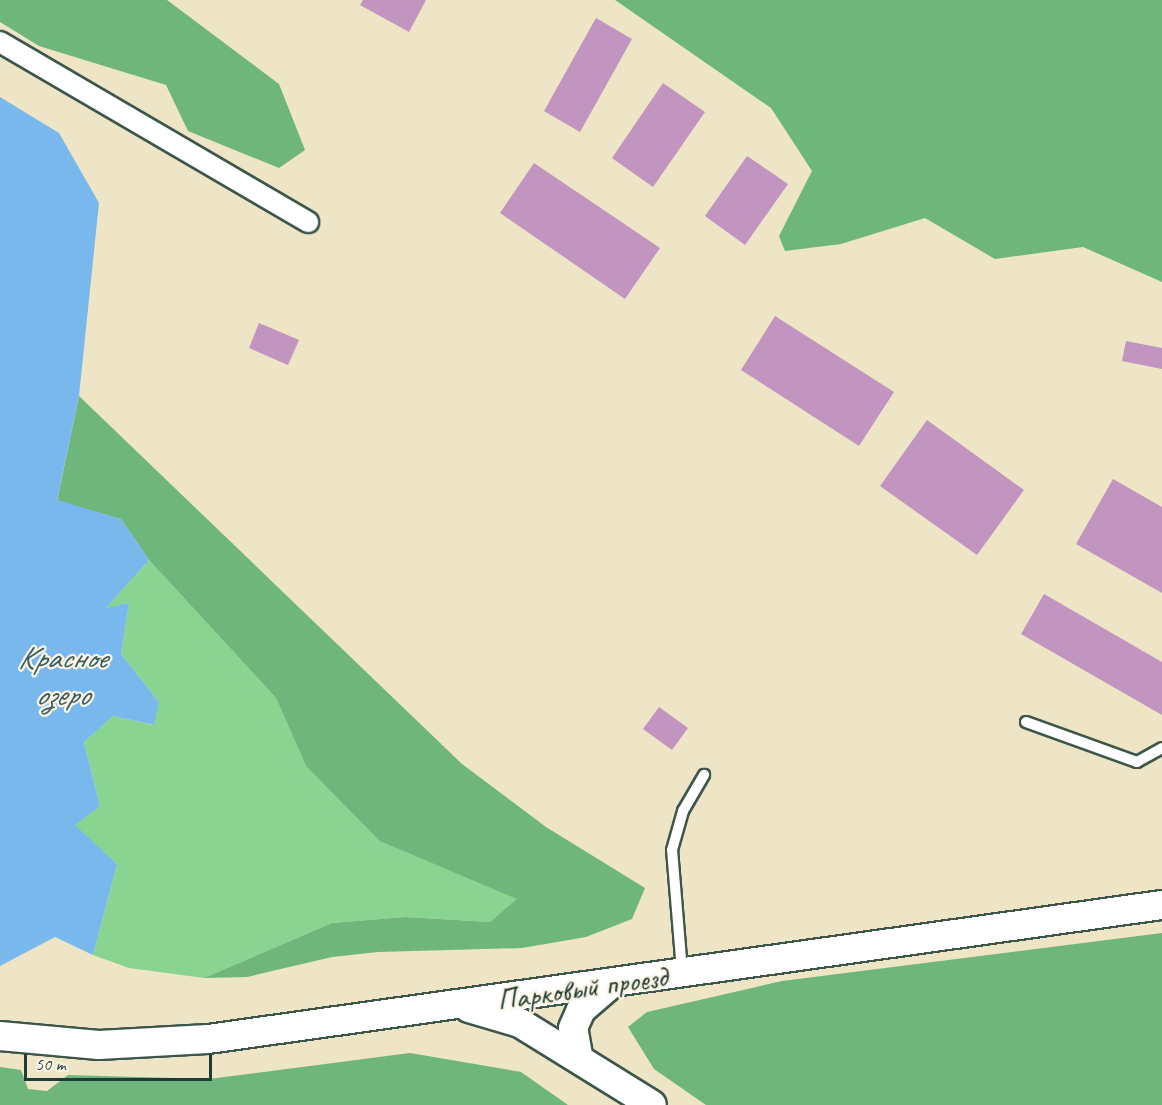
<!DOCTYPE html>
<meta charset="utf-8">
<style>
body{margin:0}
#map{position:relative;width:1162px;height:1105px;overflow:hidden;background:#ede5c5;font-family:Caveat,sans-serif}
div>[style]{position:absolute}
.green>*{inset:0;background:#89d491}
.forest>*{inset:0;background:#6eb67b}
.water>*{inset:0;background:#79b8ed}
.building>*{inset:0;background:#c294c0}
.roads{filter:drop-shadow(2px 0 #3e564a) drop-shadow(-2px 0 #3e564a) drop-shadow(0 2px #3e564a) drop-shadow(0 -2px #3e564a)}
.lane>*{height:10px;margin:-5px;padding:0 5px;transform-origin:5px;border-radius:5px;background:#fff}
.street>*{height:20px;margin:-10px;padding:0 10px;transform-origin:10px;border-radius:10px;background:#fff}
.secondary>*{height:28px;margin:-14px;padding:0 14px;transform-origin:14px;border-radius:14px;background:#fff}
span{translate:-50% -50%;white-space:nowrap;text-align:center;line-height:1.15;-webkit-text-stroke:4.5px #fcf5e5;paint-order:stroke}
.street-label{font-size:30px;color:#1f3d34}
.water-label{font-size:32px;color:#365c62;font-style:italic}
.scale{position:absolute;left:24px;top:1054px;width:188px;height:27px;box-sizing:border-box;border:3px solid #1f3d34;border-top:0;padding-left:8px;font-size:18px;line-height:21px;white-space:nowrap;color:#1f3d34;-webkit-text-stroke:4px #fcf5e5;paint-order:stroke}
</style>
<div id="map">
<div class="green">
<i style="clip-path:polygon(149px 560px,276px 698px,306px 766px,469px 875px,518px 899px,490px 922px,405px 917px,332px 923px,204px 978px,129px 968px,93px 955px,117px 864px,74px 825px,100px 806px,84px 742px,113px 716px,153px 725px,159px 702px,121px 654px,129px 603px,105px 609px)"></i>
</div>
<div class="forest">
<i style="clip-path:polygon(0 0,167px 0,279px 84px,305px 150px,279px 168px,188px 131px,166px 85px,39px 46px,0 22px)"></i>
<i style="clip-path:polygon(615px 0,1162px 0,1162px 282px,1083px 247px,995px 259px,925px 218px,841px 244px,785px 251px,779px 236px,812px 171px,771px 108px)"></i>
<i style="clip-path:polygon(79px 396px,462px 764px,546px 827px,645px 888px,632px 919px,586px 937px,522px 948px,378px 952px,332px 957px,247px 977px,204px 978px,332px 923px,405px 917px,490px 922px,517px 899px,380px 841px,306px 766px,276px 698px,149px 560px,121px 519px,57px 501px)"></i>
<i style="clip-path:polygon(1162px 933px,1162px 1105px,706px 1105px,654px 1069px,628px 1027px,647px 1012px,782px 981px)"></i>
<i style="clip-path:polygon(410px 1053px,521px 1072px,568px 1105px,0 1105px,0 1067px,21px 1070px,28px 1089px,47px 1091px,68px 1075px,209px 1079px)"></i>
</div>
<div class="water">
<i style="clip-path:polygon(0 97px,59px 133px,99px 203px,79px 396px,57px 500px,121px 519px,149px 560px,106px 608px,129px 603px,121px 654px,159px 702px,154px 725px,113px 716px,84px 742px,100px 806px,75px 825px,117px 864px,93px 955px,55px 937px,0 966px)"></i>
</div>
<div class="building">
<i style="clip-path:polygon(363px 0,426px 0,409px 32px,360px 5px)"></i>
<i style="clip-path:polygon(596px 18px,632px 39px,580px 132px,544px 111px)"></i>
<i style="clip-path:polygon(663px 83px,705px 112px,653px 187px,612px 158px)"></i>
<i style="clip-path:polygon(747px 156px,788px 184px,745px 245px,705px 216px)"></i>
<i style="clip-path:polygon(534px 163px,660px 248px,625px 299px,500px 213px)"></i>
<i style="clip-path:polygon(775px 316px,894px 392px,859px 446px,741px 370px)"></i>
<i style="clip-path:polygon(259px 323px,299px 340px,288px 365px,249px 348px)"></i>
<i style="clip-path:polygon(1126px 341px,1162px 348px,1162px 369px,1122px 361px)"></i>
<i style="clip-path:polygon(927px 420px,1024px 490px,977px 555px,880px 486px)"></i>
<i style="clip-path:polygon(1113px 479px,1162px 507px,1162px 593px,1076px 544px)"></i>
<i style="clip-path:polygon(1044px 594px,1162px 662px,1162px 715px,1021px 634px)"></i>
<i style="clip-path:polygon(659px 707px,688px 728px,672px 750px,643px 729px)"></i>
</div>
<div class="roads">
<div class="lane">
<i style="left:1026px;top:722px;width:118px;rotate:19.8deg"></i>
<i style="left:1137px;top:762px;width:29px;rotate:-29deg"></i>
<i style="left:682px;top:971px;width:121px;rotate:-94.7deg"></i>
<i style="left:672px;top:850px;width:41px;rotate:-74.2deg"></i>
<i style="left:683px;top:811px;width:42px;rotate:-59.7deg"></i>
</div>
<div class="street">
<i style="left:0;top:42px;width:357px;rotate:30.3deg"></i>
</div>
<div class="secondary">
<i style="left:469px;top:1008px;width:53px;rotate:16.4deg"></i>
<i style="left:520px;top:1023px;width:155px;rotate:31.8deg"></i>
<i style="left:0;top:1036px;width:99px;rotate:5.2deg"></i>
<i style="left:99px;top:1045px;width:109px;rotate:-3.2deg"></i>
<i style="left:208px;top:1039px;width:963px;rotate:-8deg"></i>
<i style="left:578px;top:1055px;width:27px;rotate:-100deg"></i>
<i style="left:573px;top:1028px;width:20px;rotate:-66deg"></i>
<i style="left:581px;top:1010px;width:38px;rotate:-41deg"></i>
</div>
</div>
<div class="street-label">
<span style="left:582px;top:988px;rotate:-8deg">Парковый проезд</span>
</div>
<div class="water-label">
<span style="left:62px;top:677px">Красное<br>озеро</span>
</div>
<div class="scale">50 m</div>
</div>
